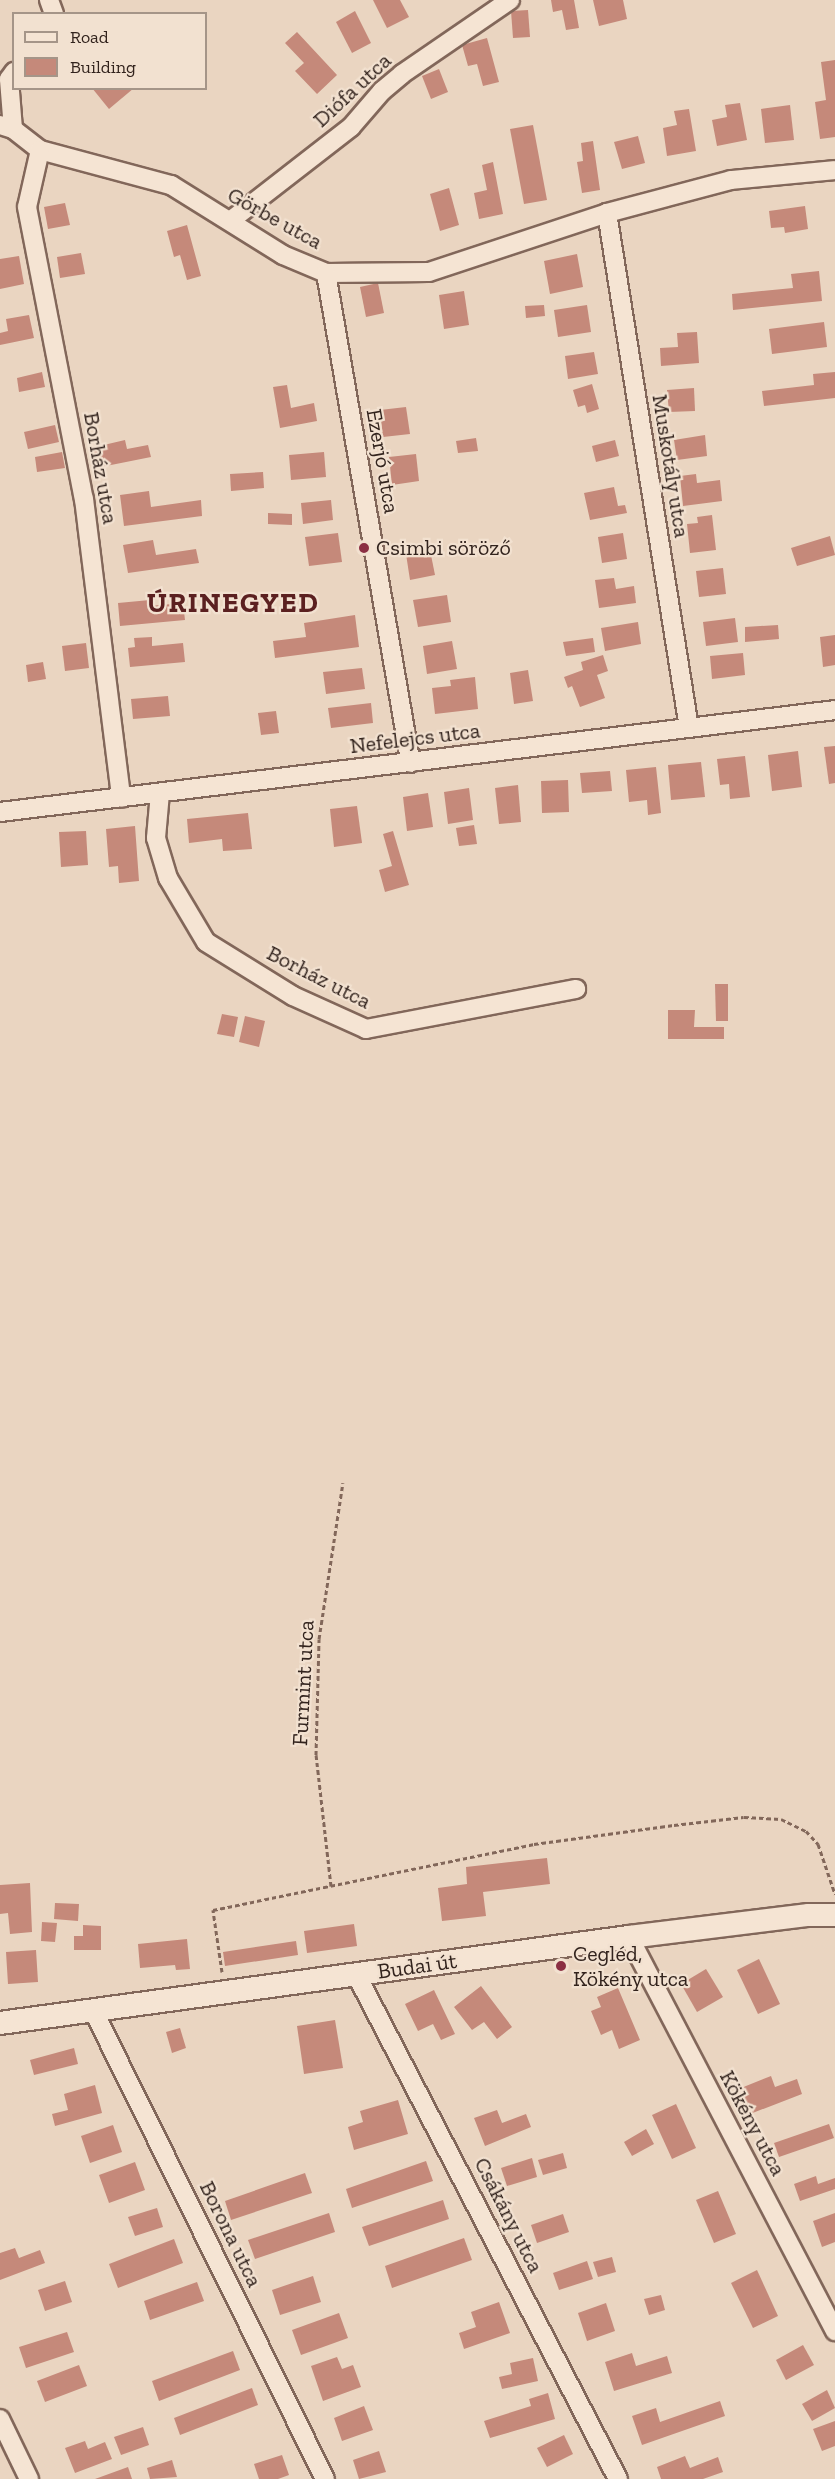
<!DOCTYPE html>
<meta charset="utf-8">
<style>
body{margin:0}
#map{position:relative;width:835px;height:2479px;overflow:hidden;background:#ead5c1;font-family:"Zilla Slab",serif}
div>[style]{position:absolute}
.building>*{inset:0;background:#c5897a}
.path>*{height:3px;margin-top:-1.5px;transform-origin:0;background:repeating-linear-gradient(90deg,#82675a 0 4.5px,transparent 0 7.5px)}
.roads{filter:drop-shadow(2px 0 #82675a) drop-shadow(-2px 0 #82675a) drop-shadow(0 2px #82675a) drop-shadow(0 -2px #82675a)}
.minor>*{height:18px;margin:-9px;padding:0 9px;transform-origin:9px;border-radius:9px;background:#f5e4d3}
.tertiary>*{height:22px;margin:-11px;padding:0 11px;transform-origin:11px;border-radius:11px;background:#f5e4d3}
.dots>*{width:16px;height:16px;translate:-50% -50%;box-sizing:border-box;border:3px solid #f2e1d0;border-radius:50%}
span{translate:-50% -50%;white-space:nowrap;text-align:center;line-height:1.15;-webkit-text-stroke:4.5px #f2e1d0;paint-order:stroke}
.street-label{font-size:22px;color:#32231d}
.poi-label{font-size:22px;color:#32231d}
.left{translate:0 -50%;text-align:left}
.district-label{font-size:28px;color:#5b2020;font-weight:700;letter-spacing:1.5px}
.legend{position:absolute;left:12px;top:12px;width:195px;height:78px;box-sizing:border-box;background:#f2e1d0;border:2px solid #a59588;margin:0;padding:8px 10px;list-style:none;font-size:18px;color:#32231d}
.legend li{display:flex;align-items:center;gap:12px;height:30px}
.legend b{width:30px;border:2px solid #a59588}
</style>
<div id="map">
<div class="building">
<i style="clip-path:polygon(373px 0,400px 0,409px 17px,387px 28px)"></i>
<i style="clip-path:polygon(551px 0,574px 0,579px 28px,566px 30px,562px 10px,553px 12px)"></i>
<i style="clip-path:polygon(593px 0,623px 0,627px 19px,599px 26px)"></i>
<i style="clip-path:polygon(528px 10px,530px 37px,513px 38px,511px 11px)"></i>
<i style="clip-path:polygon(355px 11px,371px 43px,352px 53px,336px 22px)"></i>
<i style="clip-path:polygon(297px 32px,337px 75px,317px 94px,295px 71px,304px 63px,285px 43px)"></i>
<i style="clip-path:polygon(487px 38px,499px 82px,483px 86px,477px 64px,468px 66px,462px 45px)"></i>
<i style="clip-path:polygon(835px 60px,835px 137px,820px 139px,815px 102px,826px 100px,821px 62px)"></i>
<i style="clip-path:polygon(439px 69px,448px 92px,431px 99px,422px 76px)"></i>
<i style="clip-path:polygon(92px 88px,134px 88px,109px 109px)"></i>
<i style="clip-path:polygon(740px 103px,747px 140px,717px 146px,712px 120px,727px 117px,725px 105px)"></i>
<i style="clip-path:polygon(790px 105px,794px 140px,765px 143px,761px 109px)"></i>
<i style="clip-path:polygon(689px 109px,696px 151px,667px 156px,663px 128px,677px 125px,674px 111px)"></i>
<i style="clip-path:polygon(533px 125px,547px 200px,524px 204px,510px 129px)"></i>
<i style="clip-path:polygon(638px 136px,645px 163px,622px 169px,614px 142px)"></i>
<i style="clip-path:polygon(593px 141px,600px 190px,582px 193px,577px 162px,583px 161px,581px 143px)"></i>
<i style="clip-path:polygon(493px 162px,503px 214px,479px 219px,474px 193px,487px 190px,482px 165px)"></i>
<i style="clip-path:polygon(449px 188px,459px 225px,440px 231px,430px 194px)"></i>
<i style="clip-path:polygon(65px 203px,70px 225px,48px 229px,44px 207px)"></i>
<i style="clip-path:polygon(805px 206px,808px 229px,785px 233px,784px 227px,771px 228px,769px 211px)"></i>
<i style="clip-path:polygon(187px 225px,201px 276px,187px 280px,180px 255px,174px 257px,167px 231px)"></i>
<i style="clip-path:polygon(81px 253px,85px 274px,60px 278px,57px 257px)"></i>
<i style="clip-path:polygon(577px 254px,583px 287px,550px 294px,544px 261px)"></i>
<i style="clip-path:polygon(19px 256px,24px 284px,0 289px,0 259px)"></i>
<i style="clip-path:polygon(819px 271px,822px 301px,733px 310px,732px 294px,793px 288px,791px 274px)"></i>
<i style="clip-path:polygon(378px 283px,384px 313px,366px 317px,360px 287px)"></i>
<i style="clip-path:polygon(464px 291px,469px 325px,444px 329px,439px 295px)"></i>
<i style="clip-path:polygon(544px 305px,545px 316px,526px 318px,525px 306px)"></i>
<i style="clip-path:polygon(587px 305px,591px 332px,558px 337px,554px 310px)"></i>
<i style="clip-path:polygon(29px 315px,34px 338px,0 345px,0 333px,8px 331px,6px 319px)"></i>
<i style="clip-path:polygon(824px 322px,827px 347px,772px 354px,769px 329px)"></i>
<i style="clip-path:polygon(697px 332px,699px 363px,661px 366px,660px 348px,678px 347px,677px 333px)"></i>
<i style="clip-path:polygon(594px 352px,598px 374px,568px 379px,565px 356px)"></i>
<i style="clip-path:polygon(42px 372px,45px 387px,19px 392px,17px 378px)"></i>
<i style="clip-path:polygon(835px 372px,835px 398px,764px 406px,762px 391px,814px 385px,813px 374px)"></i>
<i style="clip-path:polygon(592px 384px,599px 409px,587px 413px,585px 405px,578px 407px,573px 390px)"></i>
<i style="clip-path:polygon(287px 385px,291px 408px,314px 403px,317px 421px,280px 428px,273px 387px)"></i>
<i style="clip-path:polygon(694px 388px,695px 411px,669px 412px,667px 390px)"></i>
<i style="clip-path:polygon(406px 407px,410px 434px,383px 437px,380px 410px)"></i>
<i style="clip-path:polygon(55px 425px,59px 442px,28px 449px,24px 432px)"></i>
<i style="clip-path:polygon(705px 435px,707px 456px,677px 460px,674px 440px)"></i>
<i style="clip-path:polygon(476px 438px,478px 451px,458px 453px,456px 441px)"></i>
<i style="clip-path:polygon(125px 440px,127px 449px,148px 445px,151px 457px,96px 468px,91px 448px)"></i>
<i style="clip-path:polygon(615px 440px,619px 456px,596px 462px,592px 446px)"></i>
<i style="clip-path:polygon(62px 452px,65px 468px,37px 472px,35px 457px)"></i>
<i style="clip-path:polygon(324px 452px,326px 477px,291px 480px,289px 455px)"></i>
<i style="clip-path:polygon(416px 454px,419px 481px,392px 485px,389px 457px)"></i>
<i style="clip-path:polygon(263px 472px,264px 488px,231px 491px,230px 474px)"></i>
<i style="clip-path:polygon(696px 474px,697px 483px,720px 480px,722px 501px,683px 506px,680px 476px)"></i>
<i style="clip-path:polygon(614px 487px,618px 506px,625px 505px,627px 513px,590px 520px,584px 493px)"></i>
<i style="clip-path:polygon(149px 491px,151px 507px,201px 500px,202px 516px,124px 526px,120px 495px)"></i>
<i style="clip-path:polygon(331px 500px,333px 520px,303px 524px,301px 503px)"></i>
<i style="clip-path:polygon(268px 513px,292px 514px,292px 525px,268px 524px)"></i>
<i style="clip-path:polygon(712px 515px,716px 550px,690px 553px,687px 524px,698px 523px,697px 517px)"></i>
<i style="clip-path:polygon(338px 533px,342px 562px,309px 566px,305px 537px)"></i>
<i style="clip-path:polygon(623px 533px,627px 559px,602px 563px,598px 537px)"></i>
<i style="clip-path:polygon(830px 536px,835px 555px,797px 566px,791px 548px)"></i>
<i style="clip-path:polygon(153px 540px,156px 555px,196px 549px,199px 563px,128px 573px,123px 545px)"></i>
<i style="clip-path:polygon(430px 550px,435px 575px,410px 580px,406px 554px)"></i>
<i style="clip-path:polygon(723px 568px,726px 594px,699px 597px,696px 571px)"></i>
<i style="clip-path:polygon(614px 578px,616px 589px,634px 586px,636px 603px,599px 608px,595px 580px)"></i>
<i style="clip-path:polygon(447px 595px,451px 622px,418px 627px,413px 600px)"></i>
<i style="clip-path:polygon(150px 600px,150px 606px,183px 603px,185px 620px,120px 626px,118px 603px)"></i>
<i style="clip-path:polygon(355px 615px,359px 647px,275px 658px,273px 641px,306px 637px,304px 623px)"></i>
<i style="clip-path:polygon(735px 618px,738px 642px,706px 646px,703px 622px)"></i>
<i style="clip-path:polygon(638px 622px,641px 644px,605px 651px,601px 628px)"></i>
<i style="clip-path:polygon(778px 625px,779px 639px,745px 642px,745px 627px)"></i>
<i style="clip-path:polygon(835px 635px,835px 665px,823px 667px,820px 637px)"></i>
<i style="clip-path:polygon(152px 637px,152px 646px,183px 643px,185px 662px,130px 667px,128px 648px,135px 647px,134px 638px)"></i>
<i style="clip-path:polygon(593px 638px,595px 652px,566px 656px,563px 642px)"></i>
<i style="clip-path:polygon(452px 641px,457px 669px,427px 674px,423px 646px)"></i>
<i style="clip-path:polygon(86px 643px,89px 668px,65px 671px,62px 646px)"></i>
<i style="clip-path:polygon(743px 653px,745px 675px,712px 679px,710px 656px)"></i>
<i style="clip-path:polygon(603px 655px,608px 671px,597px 675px,605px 698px,580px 707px,572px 686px,568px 688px,564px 677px,583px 670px,581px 662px)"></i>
<i style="clip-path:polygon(43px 662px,46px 679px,28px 682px,26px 665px)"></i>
<i style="clip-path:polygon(362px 668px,365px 689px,326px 694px,323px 672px)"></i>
<i style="clip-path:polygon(528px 670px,533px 701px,514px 704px,510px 673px)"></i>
<i style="clip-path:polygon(475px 677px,478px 709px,435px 714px,432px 688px,451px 686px,450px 680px)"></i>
<i style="clip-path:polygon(168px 696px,170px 716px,133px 719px,131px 699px)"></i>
<i style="clip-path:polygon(371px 703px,373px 723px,331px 728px,328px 708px)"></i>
<i style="clip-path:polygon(276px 711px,279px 733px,261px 735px,258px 713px)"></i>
<i style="clip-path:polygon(835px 746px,835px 783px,829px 784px,824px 747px)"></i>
<i style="clip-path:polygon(798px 751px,802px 787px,772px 791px,768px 755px)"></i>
<i style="clip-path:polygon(745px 756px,750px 797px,730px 799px,729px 784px,720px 785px,717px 759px)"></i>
<i style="clip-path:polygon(701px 762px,705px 797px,671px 800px,668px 765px)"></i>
<i style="clip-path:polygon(656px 767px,661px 813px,648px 815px,647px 800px,629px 802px,626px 770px)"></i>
<i style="clip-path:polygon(610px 771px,612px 791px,582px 793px,580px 773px)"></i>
<i style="clip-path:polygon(568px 780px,569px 812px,542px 813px,541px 781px)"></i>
<i style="clip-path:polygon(518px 785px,521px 822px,499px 824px,495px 788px)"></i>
<i style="clip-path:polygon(469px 788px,473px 820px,448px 824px,444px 792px)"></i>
<i style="clip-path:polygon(428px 793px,433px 827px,407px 831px,403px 797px)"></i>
<i style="clip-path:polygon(357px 806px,362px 843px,334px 847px,330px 809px)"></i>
<i style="clip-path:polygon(248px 813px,252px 849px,223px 851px,222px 839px,189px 843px,187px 819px)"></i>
<i style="clip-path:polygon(474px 825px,477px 844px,459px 846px,456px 828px)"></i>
<i style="clip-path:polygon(135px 826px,139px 881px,119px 883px,118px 866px,109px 867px,106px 829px)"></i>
<i style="clip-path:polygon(86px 831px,88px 865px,61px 867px,59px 832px)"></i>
<i style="clip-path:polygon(393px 831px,409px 885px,385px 892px,379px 870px,392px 866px,383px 834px)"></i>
<i style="clip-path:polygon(715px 984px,728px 984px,728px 1021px,716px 1021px)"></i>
<i style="clip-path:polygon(668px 1010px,695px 1010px,694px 1027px,724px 1027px,724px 1039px,668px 1039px)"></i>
<i style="clip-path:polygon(222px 1014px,238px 1017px,234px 1037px,217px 1034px)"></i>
<i style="clip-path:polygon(245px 1016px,265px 1021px,259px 1047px,239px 1042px)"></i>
<i style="clip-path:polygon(547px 1858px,550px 1884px,483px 1892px,486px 1916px,442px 1921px,438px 1888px,467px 1884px,466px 1867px)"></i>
<i style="clip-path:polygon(30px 1883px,32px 1932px,10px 1934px,8px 1913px,0 1914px,0 1885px)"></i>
<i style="clip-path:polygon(55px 1903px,79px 1904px,78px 1921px,54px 1919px)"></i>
<i style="clip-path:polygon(42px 1922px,57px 1923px,55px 1942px,41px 1941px)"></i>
<i style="clip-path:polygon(354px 1924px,357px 1946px,307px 1953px,304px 1931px)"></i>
<i style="clip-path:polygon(83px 1925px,101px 1926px,101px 1950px,74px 1950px,74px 1936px,83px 1936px)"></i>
<i style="clip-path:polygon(187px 1939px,190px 1969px,176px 1970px,175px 1965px,140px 1968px,138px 1944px)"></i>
<i style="clip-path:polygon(296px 1941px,298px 1955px,225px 1966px,223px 1952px)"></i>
<i style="clip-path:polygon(36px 1950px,38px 1982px,8px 1984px,6px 1952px)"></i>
<i style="clip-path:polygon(759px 1959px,780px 2004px,758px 2014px,737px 1970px)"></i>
<i style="clip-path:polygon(706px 1969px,723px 1997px,697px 2012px,681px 1984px)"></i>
<i style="clip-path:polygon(481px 1986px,512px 2027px,497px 2039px,484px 2022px,472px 2030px,454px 2007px)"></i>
<i style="clip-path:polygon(618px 1988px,640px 2040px,619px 2049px,612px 2030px,601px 2035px,591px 2011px,601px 2007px,597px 1997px)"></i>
<i style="clip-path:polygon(434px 1990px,455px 2034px,441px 2040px,433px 2024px,418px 2031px,405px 2004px)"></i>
<i style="clip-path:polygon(335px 2020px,343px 2068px,304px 2074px,297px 2026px)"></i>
<i style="clip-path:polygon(180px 2028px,186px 2048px,172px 2053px,166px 2032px)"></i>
<i style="clip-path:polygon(74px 2048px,78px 2064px,34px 2075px,30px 2060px)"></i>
<i style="clip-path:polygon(771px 2076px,775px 2087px,797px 2079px,802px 2094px,750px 2114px,741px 2088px)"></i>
<i style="clip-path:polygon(95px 2085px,102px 2113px,55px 2126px,52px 2114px,68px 2110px,64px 2094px)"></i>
<i style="clip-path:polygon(398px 2100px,408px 2134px,354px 2150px,348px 2127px,363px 2122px,360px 2111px)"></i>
<i style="clip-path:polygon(676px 2104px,696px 2148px,672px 2159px,652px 2115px)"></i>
<i style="clip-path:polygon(497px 2110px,502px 2123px,526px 2114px,531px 2127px,485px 2146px,474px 2118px)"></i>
<i style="clip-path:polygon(829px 2124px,834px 2138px,779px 2157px,774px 2143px)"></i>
<i style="clip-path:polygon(113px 2125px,122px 2152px,90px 2163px,81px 2136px)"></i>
<i style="clip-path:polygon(646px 2129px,654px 2144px,632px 2156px,624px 2142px)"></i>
<i style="clip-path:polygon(563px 2153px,567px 2168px,543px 2175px,538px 2160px)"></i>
<i style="clip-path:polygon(532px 2158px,537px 2177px,507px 2186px,501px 2168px)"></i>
<i style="clip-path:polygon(426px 2161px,433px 2181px,352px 2208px,346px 2189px)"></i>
<i style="clip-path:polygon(135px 2162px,145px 2190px,109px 2203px,99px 2175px)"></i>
<i style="clip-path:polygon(305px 2173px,312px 2193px,231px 2220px,225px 2201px)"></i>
<i style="clip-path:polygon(816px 2176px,818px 2184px,835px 2178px,835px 2189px,800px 2201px,794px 2184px)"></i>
<i style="clip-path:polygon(718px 2191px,736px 2234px,714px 2243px,696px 2200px)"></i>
<i style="clip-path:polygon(443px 2200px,449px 2219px,369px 2246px,362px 2227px)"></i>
<i style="clip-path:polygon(157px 2208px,163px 2227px,135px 2236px,128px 2217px)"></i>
<i style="clip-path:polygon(329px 2213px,335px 2232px,255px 2259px,248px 2240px)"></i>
<i style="clip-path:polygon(835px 2213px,835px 2242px,822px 2247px,813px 2221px)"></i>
<i style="clip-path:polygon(563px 2214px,569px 2232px,537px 2243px,531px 2225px)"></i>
<i style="clip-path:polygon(464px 2238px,472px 2260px,392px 2288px,385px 2266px)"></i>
<i style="clip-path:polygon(174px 2239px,183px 2263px,118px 2288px,109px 2264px)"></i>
<i style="clip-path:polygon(15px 2248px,19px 2258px,40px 2250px,45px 2263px,0 2280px,0 2253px)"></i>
<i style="clip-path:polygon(612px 2257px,616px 2272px,598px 2277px,593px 2262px)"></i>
<i style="clip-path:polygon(587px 2261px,593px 2279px,559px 2290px,553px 2273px)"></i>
<i style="clip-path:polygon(757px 2270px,778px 2316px,753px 2328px,731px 2283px)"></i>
<i style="clip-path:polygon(313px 2276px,321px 2302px,280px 2315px,272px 2290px)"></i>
<i style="clip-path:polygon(65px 2281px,72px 2302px,45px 2311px,38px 2290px)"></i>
<i style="clip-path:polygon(197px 2282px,204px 2301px,150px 2320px,144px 2301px)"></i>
<i style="clip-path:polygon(661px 2295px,665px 2310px,649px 2315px,644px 2299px)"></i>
<i style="clip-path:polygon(499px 2302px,510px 2333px,464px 2349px,459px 2333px,476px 2327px,471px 2312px)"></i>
<i style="clip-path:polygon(606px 2303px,615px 2331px,587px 2341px,578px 2313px)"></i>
<i style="clip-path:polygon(339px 2313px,348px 2338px,301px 2355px,292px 2330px)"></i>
<i style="clip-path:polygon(67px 2332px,74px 2352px,26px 2368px,19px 2347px)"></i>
<i style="clip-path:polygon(803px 2345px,814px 2365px,786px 2380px,776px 2360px)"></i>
<i style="clip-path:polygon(233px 2351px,240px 2370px,159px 2401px,152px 2381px)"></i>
<i style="clip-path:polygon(632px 2353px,636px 2366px,667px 2356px,672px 2373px,614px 2391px,605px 2362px)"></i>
<i style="clip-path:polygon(337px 2357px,342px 2369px,353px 2365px,361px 2387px,323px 2401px,311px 2366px)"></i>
<i style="clip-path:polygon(533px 2358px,538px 2381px,502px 2389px,499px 2377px,512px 2374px,510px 2363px)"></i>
<i style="clip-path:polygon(79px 2365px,87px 2386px,45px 2402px,37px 2381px)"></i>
<i style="clip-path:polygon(252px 2388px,258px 2405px,180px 2435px,174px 2418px)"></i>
<i style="clip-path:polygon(827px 2390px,835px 2408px,812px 2421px,802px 2404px)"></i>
<i style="clip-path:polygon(548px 2393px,555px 2419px,490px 2438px,484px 2421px,531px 2406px,529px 2399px)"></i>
<i style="clip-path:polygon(720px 2401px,725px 2416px,642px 2445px,632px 2416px,656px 2408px,660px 2422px)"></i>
<i style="clip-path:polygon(364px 2406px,373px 2430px,342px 2441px,334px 2418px)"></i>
<i style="clip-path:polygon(835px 2421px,835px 2446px,822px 2451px,813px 2429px)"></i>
<i style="clip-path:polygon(143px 2427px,149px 2445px,121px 2455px,114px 2437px)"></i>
<i style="clip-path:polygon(564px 2435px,573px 2454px,547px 2467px,537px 2448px)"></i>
<i style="clip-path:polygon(85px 2441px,88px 2449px,105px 2442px,112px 2459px,75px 2473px,65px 2448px)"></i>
<i style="clip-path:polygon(379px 2451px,386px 2472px,359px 2479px,353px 2460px)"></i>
<i style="clip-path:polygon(282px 2455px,289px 2475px,278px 2479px,259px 2479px,254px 2464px)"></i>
<i style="clip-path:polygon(685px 2456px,690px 2468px,718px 2457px,723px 2472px,703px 2479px,661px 2479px,657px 2467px)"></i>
<i style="clip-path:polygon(172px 2460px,177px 2477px,150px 2479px,147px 2468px)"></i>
<i style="clip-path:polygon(128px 2467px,132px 2479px,95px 2479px)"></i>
</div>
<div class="path">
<i style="left:331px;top:1886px;width:132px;rotate:-96.5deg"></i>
<i style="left:316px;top:1755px;width:116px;rotate:-88.5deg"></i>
<i style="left:319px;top:1639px;width:158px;rotate:-81.3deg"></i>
<i style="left:222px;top:1972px;width:63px;rotate:-98.3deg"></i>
<i style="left:213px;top:1910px;width:328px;rotate:-11.6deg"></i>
<i style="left:534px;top:1844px;width:141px;rotate:-7.7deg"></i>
<i style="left:674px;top:1825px;width:70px;rotate:-6.5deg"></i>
<i style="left:744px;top:1817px;width:37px;rotate:3deg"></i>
<i style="left:781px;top:1819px;width:28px;rotate:26deg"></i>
<i style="left:806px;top:1831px;width:18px;rotate:47deg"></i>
<i style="left:818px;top:1844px;width:53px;rotate:71.2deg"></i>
</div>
<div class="roads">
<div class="minor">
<i style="left:49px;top:0;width:15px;rotate:70deg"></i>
<i style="left:0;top:125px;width:14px;rotate:17deg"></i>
<i style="left:13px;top:129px;width:34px;rotate:38deg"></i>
<i style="left:40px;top:150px;width:136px;rotate:15deg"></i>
<i style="left:171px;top:185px;width:132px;rotate:32deg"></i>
<i style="left:283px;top:255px;width:47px;rotate:22.7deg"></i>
<i style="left:326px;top:273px;width:103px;rotate:-0.6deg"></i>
<i style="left:429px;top:272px;width:188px;rotate:-18.3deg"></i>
<i style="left:607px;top:213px;width:128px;rotate:-14.9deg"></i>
<i style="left:731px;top:180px;width:104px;rotate:-5.5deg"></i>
<i style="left:13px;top:129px;width:50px;rotate:-94.6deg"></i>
<i style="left:9px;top:79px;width:9px;rotate:-54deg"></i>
<i style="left:40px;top:150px;width:58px;rotate:102.8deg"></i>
<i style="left:27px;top:207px;width:298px;rotate:79deg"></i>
<i style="left:84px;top:499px;width:301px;rotate:82.9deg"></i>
<i style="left:607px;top:213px;width:521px;rotate:80.95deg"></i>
<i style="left:230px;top:221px;width:153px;rotate:-37.8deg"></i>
<i style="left:351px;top:127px;width:48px;rotate:-49.3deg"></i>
<i style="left:382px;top:91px;width:26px;rotate:-40deg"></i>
<i style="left:402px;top:74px;width:131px;rotate:-34.4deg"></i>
<i style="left:326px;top:273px;width:497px;rotate:80.2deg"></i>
<i style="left:160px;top:793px;width:45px;rotate:95.1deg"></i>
<i style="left:156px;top:838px;width:42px;rotate:73.3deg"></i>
<i style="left:168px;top:878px;width:74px;rotate:59.3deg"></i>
<i style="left:206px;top:942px;width:102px;rotate:31.8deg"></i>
<i style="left:293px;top:996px;width:80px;rotate:24.3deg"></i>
<i style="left:366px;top:1029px;width:214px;rotate:-10.8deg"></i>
<i style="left:0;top:812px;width:841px;rotate:-6.96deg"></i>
<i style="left:629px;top:1937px;width:445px;rotate:62.4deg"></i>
<i style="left:356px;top:1974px;width:569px;rotate:62.58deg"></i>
<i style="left:93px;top:2010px;width:523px;rotate:63.68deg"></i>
<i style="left:0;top:2419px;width:67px;rotate:64.2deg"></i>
</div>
<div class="tertiary">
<i style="left:0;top:2023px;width:635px;rotate:-7.79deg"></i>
<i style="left:629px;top:1937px;width:181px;rotate:-7deg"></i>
<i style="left:809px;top:1915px;width:26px"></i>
</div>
</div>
<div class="dots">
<i style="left:364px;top:548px;background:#8b2f43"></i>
<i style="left:561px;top:1966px;background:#8b2f43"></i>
</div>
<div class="street-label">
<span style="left:352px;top:90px;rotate:-43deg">Diófa utca</span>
<span style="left:275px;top:218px;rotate:29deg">Görbe utca</span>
<span style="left:383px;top:461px;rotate:80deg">Ezerjó utca</span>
<span style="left:671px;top:466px;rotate:81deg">Muskotály utca</span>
<span style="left:101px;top:468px;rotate:80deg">Borház utca</span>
<span style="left:415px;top:738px;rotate:-7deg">Nefelejcs utca</span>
<span style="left:319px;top:977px;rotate:27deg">Borház utca</span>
<span style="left:303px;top:1683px;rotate:-87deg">Furmint utca</span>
<span style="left:417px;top:1966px;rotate:-8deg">Budai út</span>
<span style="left:753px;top:2123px;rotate:62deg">Kökény utca</span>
<span style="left:509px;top:2215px;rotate:63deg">Csákány utca</span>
<span style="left:231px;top:2234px;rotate:64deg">Borona utca</span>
</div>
<div class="poi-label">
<span class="left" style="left:376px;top:548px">Csimbi söröző</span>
<span class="left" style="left:573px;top:1966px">Cegléd,<br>Kökény utca</span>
</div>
<div class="district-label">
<span style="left:233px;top:603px">ÚRINEGYED</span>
</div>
<ul class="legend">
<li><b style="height:8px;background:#f5e4d3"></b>Road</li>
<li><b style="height:16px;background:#c5897a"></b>Building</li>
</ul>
</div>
